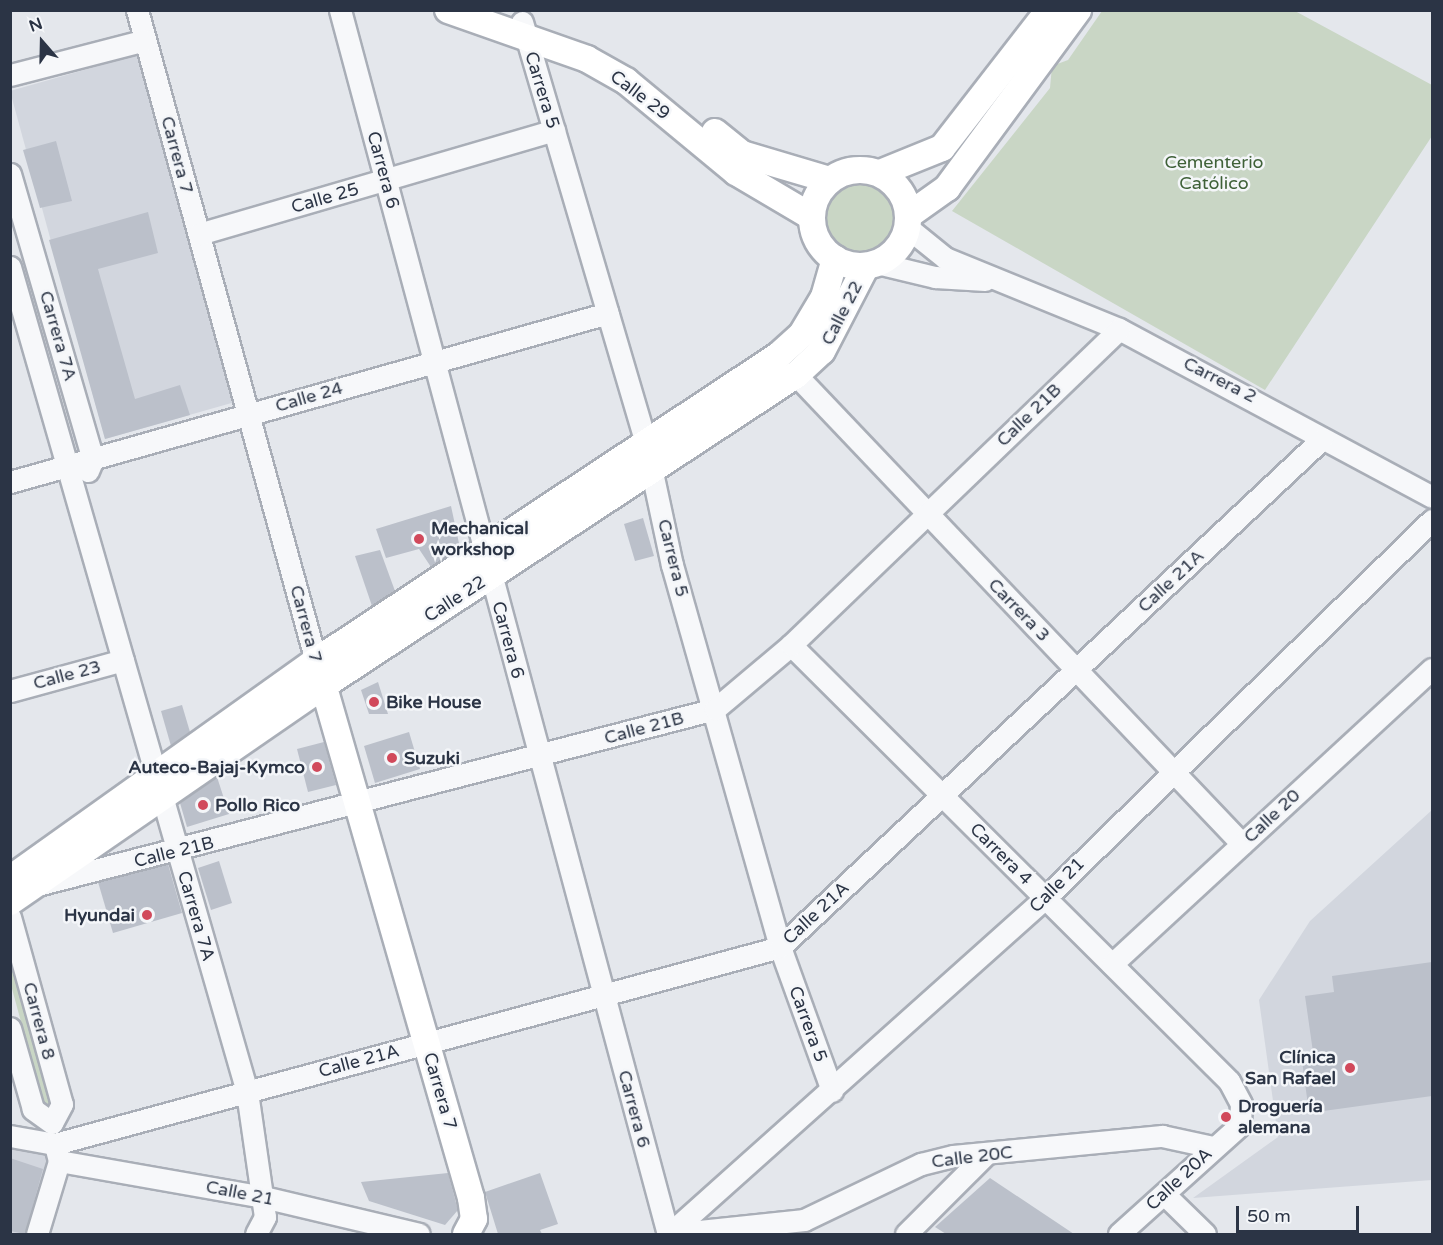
<!DOCTYPE html>
<meta charset="utf-8">
<style>
body{margin:0}
#map{position:relative;width:1443px;height:1245px;overflow:hidden;background:#e4e7ec;font-family:"Varela Round",sans-serif}
div>[style]{position:absolute}
.built>*{inset:0;background:#d2d6de}
.green>*{inset:0;background:#c9d6c5}
.round{border-radius:50%}
.building>*{inset:0;background:#bbc0ca}
.roads{filter:drop-shadow(2px 0 #a9aeb7) drop-shadow(-2px 0 #a9aeb7) drop-shadow(0 2px #a9aeb7) drop-shadow(0 -2px #a9aeb7)}
.minor>*{height:21px;margin:-10.5px;padding:0 10.5px;transform-origin:10.5px;border-radius:10.5px;background:#f7f8fa}
.major>*{height:26px;margin:-13px;padding:0 13px;transform-origin:13px;border-radius:13px;background:#fff}
.major>.ring{margin:-13px;padding:0;box-sizing:content-box;background:none;border:26px solid #fff;border-radius:50%}
.dots>*{width:16px;height:16px;translate:-50% -50%;box-sizing:border-box;border:3px solid #f4f6f9;border-radius:50%}
span{translate:-50% -50%;white-space:nowrap;text-align:center;line-height:1.15;-webkit-text-stroke:5px #f4f6f9;paint-order:stroke}
.street-label{font-size:18px;color:#2b3445}
.park-label{font-size:18px;color:#3f6138}
.poi-label{font-size:18px;color:#2b3445;font-weight:700}
.left{translate:0 -50%;text-align:left}
.right{translate:-100% -50%;text-align:right}
.frame{position:absolute;inset:0;border:12px solid #2b3445;pointer-events:none}
.north{position:absolute;left:12px;top:12px;width:60px;height:60px;-webkit-text-stroke:4px #f4f6f9;paint-order:stroke;rotate:340deg;font-size:16px;font-weight:700;line-height:24px;text-align:center;color:#2b3445}
.north::after{content:'';display:block;margin:auto;width:21px;height:27px;background:#2b3445;clip-path:polygon(50% 0,100% 100%,50% 72%,0 100%)}
.scale{position:absolute;left:1236px;top:1206px;width:123px;height:27px;box-sizing:border-box;border:3px solid #2b3445;border-top:0;padding-left:8px;font-size:18px;line-height:21px;white-space:nowrap;color:#2b3445;-webkit-text-stroke:4px #f4f6f9;paint-order:stroke}
</style>
<div id="map">
<div class="built">
<i style="clip-path:polygon(137px 55px,235px 402px,105px 439px,10px 91px)"></i>
<i style="clip-path:polygon(1432px 810px,1432px 1180px,1193px 1198px,1278px 1137px,1259px 1000px,1310px 921px)"></i>
<i style="clip-path:polygon(10px 1136px,55px 1144px,37px 1234px,11px 1234px)"></i>
</div>
<div class="green">
<i style="clip-path:polygon(1102px 11px,1295px 11px,1432px 85px,1432px 136px,1265px 390px,952px 211px,1050px 88px,1052px 66px,1068px 60px)"></i>
<i class="round" style="left:822px;top:179px;width:78px;height:78px"></i>
<i style="clip-path:polygon(10px 954px,53px 1108px,45px 1110px,11px 985px)"></i>
</div>
<div class="building">
<i style="clip-path:polygon(56px 141px,72px 201px,40px 208px,23px 150px)"></i>
<i style="clip-path:polygon(148px 212px,158px 253px,98px 269px,135px 399px,180px 385px,190px 415px,105px 439px,49px 240px)"></i>
<i style="clip-path:polygon(451px 506px,460px 548px,431px 567px,419px 549px,386px 558px,376px 529px)"></i>
<i style="clip-path:polygon(643px 518px,654px 556px,635px 561px,624px 524px)"></i>
<i style="clip-path:polygon(380px 550px,395px 591px,372px 606px,355px 556px)"></i>
<i style="clip-path:polygon(378px 682px,388px 714px,369px 714px,361px 690px)"></i>
<i style="clip-path:polygon(182px 705px,190px 732px,171px 746px,161px 711px)"></i>
<i style="clip-path:polygon(409px 732px,420px 769px,375px 783px,364px 746px)"></i>
<i style="clip-path:polygon(324px 742px,336px 785px,308px 792px,297px 749px)"></i>
<i style="clip-path:polygon(217px 777px,229px 814px,187px 827px,180px 803px)"></i>
<i style="clip-path:polygon(219px 861px,232px 903px,211px 910px,198px 868px)"></i>
<i style="clip-path:polygon(168px 864px,182px 913px,113px 933px,98px 882px)"></i>
<i style="clip-path:polygon(1432px 962px,1432px 1096px,1309px 1113px,1301px 1053px,1313px 1052px,1305px 996px,1334px 992px,1332px 976px)"></i>
<i style="clip-path:polygon(10px 1158px,43px 1169px,25px 1234px,10px 1231px)"></i>
<i style="clip-path:polygon(448px 1173px,458px 1210px,445px 1225px,369px 1201px,361px 1182px)"></i>
<i style="clip-path:polygon(540px 1173px,558px 1224px,540px 1230px,542px 1234px,498px 1234px,485px 1192px)"></i>
<i style="clip-path:polygon(990px 1178px,1074px 1234px,946px 1234px,935px 1227px)"></i>
</div>
<div class="roads">
<div class="minor">
<i style="left:137px;top:10px;width:675px;rotate:74.63deg"></i>
<i style="left:340px;top:10px;width:1267px;rotate:75deg"></i>
<i style="left:522px;top:22px;width:440px;rotate:73.6deg"></i>
<i style="left:646px;top:444px;width:124px;rotate:77.9deg"></i>
<i style="left:672px;top:565px;width:397px;rotate:74.2deg"></i>
<i style="left:780px;top:947px;width:153px;rotate:70.1deg"></i>
<i style="left:10px;top:75px;width:139px;rotate:-14.5deg"></i>
<i style="left:10px;top:174px;width:297px;rotate:73.8deg"></i>
<i style="left:93px;top:459px;width:13px;rotate:113deg"></i>
<i style="left:908px;top:228px;width:48px;rotate:39deg"></i>
<i style="left:945px;top:258px;width:188px;rotate:22.2deg"></i>
<i style="left:1119px;top:329px;width:355px;rotate:28.2deg"></i>
<i style="left:199px;top:234px;width:370px;rotate:-16.3deg"></i>
<i style="left:877px;top:263px;width:60px;rotate:13.6deg"></i>
<i style="left:935px;top:277px;width:50px;rotate:3.4deg"></i>
<i style="left:10px;top:267px;width:858px;rotate:73.97deg"></i>
<i style="left:247px;top:1092px;width:126px;rotate:81.8deg"></i>
<i style="left:265px;top:1217px;width:19px;rotate:118deg"></i>
<i style="left:796px;top:375px;width:647px;rotate:46.44deg"></i>
<i style="left:10px;top:482px;width:621px;rotate:-15.78deg"></i>
<i style="left:791px;top:645px;width:618px;rotate:44.87deg"></i>
<i style="left:1229px;top:1081px;width:26px;rotate:62deg"></i>
<i style="left:1241px;top:1104px;width:21px;rotate:93deg"></i>
<i style="left:1240px;top:1125px;width:163px;rotate:138deg"></i>
<i style="left:10px;top:691px;width:117px;rotate:-15.3deg"></i>
<i style="left:41px;top:884px;width:696px;rotate:-14.56deg"></i>
<i style="left:715px;top:709px;width:99px;rotate:-40.1deg"></i>
<i style="left:791px;top:645px;width:455px;rotate:-43.9deg"></i>
<i style="left:10px;top:917px;width:194px;rotate:74.5deg"></i>
<i style="left:62px;top:1104px;width:21px;rotate:118deg"></i>
<i style="left:52px;top:1123px;width:24px;rotate:-144deg"></i>
<i style="left:33px;top:1109px;width:84px;rotate:-105.9deg"></i>
<i style="left:1112px;top:964px;width:435px;rotate:-42.7deg"></i>
<i style="left:10px;top:1136px;width:46px;rotate:10.1deg"></i>
<i style="left:55px;top:1144px;width:751px;rotate:-15.2deg"></i>
<i style="left:780px;top:947px;width:743px;rotate:-43.15deg"></i>
<i style="left:59px;top:1161px;width:207px;rotate:10deg"></i>
<i style="left:263px;top:1197px;width:160px;rotate:13.3deg"></i>
<i style="left:1165px;top:1195px;width:56px;rotate:44.3deg"></i>
<i style="left:37px;top:1234px;width:76px;rotate:-73.2deg"></i>
<i style="left:59px;top:1161px;width:12px;rotate:-104deg"></i>
<i style="left:669px;top:1234px;width:504px;rotate:-41.78deg"></i>
<i style="left:1045px;top:898px;width:541px;rotate:-44.33deg"></i>
<i style="left:671px;top:1234px;width:134px;rotate:-6deg"></i>
<i style="left:804px;top:1220px;width:130px;rotate:-25.6deg"></i>
<i style="left:921px;top:1164px;width:33px;rotate:-14deg"></i>
<i style="left:953px;top:1156px;width:210px;rotate:-5.5deg"></i>
<i style="left:1162px;top:1136px;width:52px;rotate:12.2deg"></i>
<i style="left:906px;top:1234px;width:112px;rotate:-45deg"></i>
</div>
<div class="major">
<i style="left:448px;top:10px;width:147px;rotate:19.4deg"></i>
<i style="left:587px;top:59px;width:45px;rotate:29.4deg"></i>
<i style="left:626px;top:81px;width:143px;rotate:39.6deg"></i>
<i style="left:736px;top:172px;width:88px;rotate:30.6deg"></i>
<i style="left:715px;top:132px;width:35px;rotate:39deg"></i>
<i style="left:742px;top:154px;width:92px;rotate:16.5deg"></i>
<i class="ring" style="left:812px;top:170px;width:70px;height:70px"></i>
<i style="left:880px;top:173px;width:67px;rotate:-22deg"></i>
<i style="left:942px;top:148px;width:175px;rotate:-52.2deg"></i>
<i style="left:909px;top:215px;width:47px;rotate:-35.4deg"></i>
<i style="left:947px;top:188px;width:221px;rotate:-53.6deg"></i>
<i style="left:319px;top:670px;width:549px;rotate:73.94deg"></i>
<i style="left:471px;top:1198px;width:21px;rotate:82deg"></i>
<i style="left:474px;top:1219px;width:17px;rotate:118deg"></i>
<i style="left:10px;top:879px;width:376px;rotate:-35.5deg"></i>
<i style="left:316px;top:661px;width:555px;rotate:-33.46deg"></i>
<i style="left:779px;top:355px;width:31px;rotate:-42deg"></i>
<i style="left:802px;top:334px;width:43px;rotate:-59.3deg"></i>
<i style="left:824px;top:297px;width:40px;rotate:-74deg"></i>
<i style="left:10px;top:902px;width:380px;rotate:-34.6deg"></i>
<i style="left:323px;top:686px;width:566px;rotate:-33.33deg"></i>
<i style="left:796px;top:375px;width:35px;rotate:-43deg"></i>
<i style="left:822px;top:351px;width:96px;rotate:-62.6deg"></i>
</div>
</div>
<div class="dots">
<i style="left:419px;top:539px;background:#d1495b"></i>
<i style="left:374px;top:702px;background:#d1495b"></i>
<i style="left:392px;top:758px;background:#d1495b"></i>
<i style="left:317px;top:767px;background:#d1495b"></i>
<i style="left:203px;top:805px;background:#d1495b"></i>
<i style="left:147px;top:915px;background:#d1495b"></i>
<i style="left:1350px;top:1068px;background:#d1495b"></i>
<i style="left:1226px;top:1117px;background:#d1495b"></i>
</div>
<div class="street-label">
<span style="left:542px;top:90px;rotate:73deg">Carrera 5</span>
<span style="left:640px;top:95px;rotate:37deg">Calle 29</span>
<span style="left:177px;top:155px;rotate:75deg">Carrera 7</span>
<span style="left:383px;top:170px;rotate:75deg">Carrera 6</span>
<span style="left:325px;top:198px;rotate:-16deg">Calle 25</span>
<span style="left:842px;top:313px;rotate:-63deg">Calle 22</span>
<span style="left:58px;top:336px;rotate:74deg">Carrera 7A</span>
<span style="left:1220px;top:380px;rotate:27deg">Carrera 2</span>
<span style="left:309px;top:397px;rotate:-16deg">Calle 24</span>
<span style="left:1029px;top:415px;rotate:-44deg">Calle 21B</span>
<span style="left:673px;top:558px;rotate:76deg">Carrera 5</span>
<span style="left:1171px;top:581px;rotate:-43deg">Calle 21A</span>
<span style="left:455px;top:599px;rotate:-33deg">Calle 22</span>
<span style="left:1019px;top:610px;rotate:46deg">Carrera 3</span>
<span style="left:306px;top:624px;rotate:75deg">Carrera 7</span>
<span style="left:508px;top:640px;rotate:75deg">Carrera 6</span>
<span style="left:67px;top:675px;rotate:-15deg">Calle 23</span>
<span style="left:644px;top:728px;rotate:-15deg">Calle 21B</span>
<span style="left:1272px;top:816px;rotate:-43deg">Calle 20</span>
<span style="left:174px;top:852px;rotate:-14deg">Calle 21B</span>
<span style="left:1001px;top:854px;rotate:45deg">Carrera 4</span>
<span style="left:1057px;top:885px;rotate:-45deg">Calle 21</span>
<span style="left:816px;top:913px;rotate:-43deg">Calle 21A</span>
<span style="left:196px;top:916px;rotate:74deg">Carrera 7A</span>
<span style="left:39px;top:1021px;rotate:75deg">Carrera 8</span>
<span style="left:808px;top:1024px;rotate:70deg">Carrera 5</span>
<span style="left:359px;top:1061px;rotate:-15deg">Calle 21A</span>
<span style="left:440px;top:1091px;rotate:74deg">Carrera 7</span>
<span style="left:634px;top:1109px;rotate:75deg">Carrera 6</span>
<span style="left:972px;top:1157px;rotate:-7deg">Calle 20C</span>
<span style="left:1179px;top:1179px;rotate:-43deg">Calle 20A</span>
<span style="left:240px;top:1193px;rotate:11deg">Calle 21</span>
</div>
<div class="park-label">
<span style="left:1214px;top:173px">Cementerio<br>Católico</span>
</div>
<div class="poi-label">
<span class="left" style="left:431px;top:539px">Mechanical<br>workshop</span>
<span class="left" style="left:386px;top:702px">Bike House</span>
<span class="left" style="left:404px;top:758px">Suzuki</span>
<span class="right" style="left:305px;top:767px">Auteco-Bajaj-Kymco</span>
<span class="left" style="left:215px;top:805px">Pollo Rico</span>
<span class="right" style="left:135px;top:915px">Hyundai</span>
<span class="right" style="left:1336px;top:1068px">Clínica<br>San Rafael</span>
<span class="left" style="left:1238px;top:1117px">Droguería<br>alemana</span>
</div>
<div class="frame"></div>
<div class="north">N</div>
<div class="scale">50 m</div>
</div>
